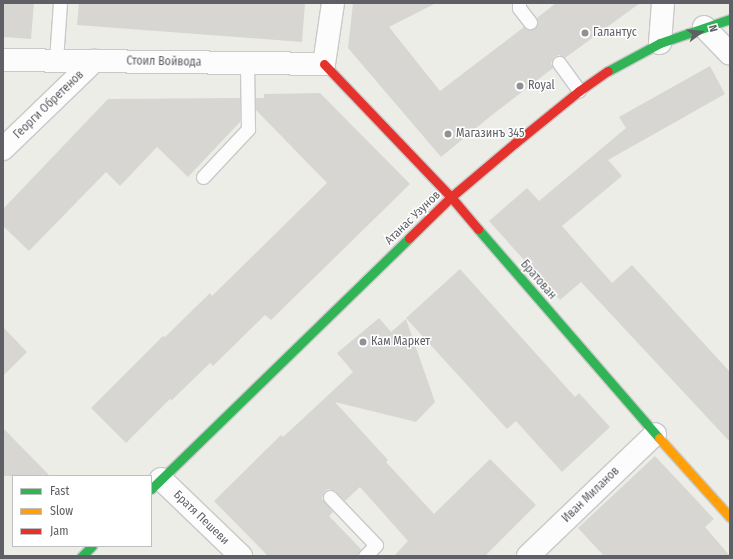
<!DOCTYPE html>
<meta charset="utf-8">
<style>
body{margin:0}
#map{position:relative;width:733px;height:559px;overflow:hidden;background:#edede8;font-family:"Fira Sans Condensed",sans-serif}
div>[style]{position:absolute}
.building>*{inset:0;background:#d7d6d3}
.roads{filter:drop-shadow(1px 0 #c9c9c9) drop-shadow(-1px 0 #c9c9c9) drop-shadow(0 1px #c9c9c9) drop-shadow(0 -1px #c9c9c9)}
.lane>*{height:13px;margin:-6.5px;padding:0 6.5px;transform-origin:6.5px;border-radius:6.5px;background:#fcfcfc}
.street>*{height:22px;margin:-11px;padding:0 11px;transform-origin:11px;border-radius:11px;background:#fcfcfc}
.fast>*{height:9px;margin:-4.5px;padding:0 4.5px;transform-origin:4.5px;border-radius:4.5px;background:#30b455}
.slow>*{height:9px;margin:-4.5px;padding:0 4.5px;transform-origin:4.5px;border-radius:4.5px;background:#ff9f0a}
.jam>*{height:9px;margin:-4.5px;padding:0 4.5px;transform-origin:4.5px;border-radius:4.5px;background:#e5322d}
.dots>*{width:11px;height:11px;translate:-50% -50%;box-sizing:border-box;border:2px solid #fff;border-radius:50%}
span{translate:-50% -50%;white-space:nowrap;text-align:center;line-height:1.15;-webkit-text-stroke:3px #fff;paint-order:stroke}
.poi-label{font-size:12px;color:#5e6065}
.left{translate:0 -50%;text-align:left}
.street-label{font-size:12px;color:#5e6065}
.frame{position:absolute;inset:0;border:4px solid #5e6065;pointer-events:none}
.legend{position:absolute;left:12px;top:475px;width:140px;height:72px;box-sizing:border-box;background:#fff;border:1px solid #bfbfc1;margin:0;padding:5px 7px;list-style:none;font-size:12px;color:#5e6065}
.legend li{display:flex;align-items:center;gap:8px;height:20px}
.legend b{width:20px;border:1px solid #bfbfc1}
.north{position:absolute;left:681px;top:12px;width:40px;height:40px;-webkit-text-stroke:3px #fff;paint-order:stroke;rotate:74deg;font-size:11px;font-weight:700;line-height:16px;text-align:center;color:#5e6065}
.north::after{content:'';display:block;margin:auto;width:14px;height:18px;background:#5e6065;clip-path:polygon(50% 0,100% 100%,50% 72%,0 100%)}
</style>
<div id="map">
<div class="building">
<i style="clip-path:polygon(3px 3px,34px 3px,31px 39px,3px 37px)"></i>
<i style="clip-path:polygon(79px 3px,305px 3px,302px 42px,77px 25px)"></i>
<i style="clip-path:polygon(353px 3px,436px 3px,389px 27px,440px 91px,524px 27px,527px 30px,535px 28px,538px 25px,537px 18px,556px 3px,640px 3px,565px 58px,559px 55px,554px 57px,551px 63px,553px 68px,492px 115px,441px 157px,348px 48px)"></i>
<i style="clip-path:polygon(710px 66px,725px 94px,608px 160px,622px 176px,562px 226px,612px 283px,632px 265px,730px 372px,730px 442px,581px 282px,560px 300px,489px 221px,527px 188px,539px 201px,626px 128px,619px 117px)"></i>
<i style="clip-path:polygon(320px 93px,410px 184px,271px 320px,265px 315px,213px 366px,210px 363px,172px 400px,170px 399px,126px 443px,91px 408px,163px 336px,165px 337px,210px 293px,212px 296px,327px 183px,256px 110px,256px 98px,264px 98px,264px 94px)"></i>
<i style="clip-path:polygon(240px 98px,240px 122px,188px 177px,157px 147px,120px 186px,106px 172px,29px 251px,3px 226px,3px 209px,108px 99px)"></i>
<i style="clip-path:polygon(460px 269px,575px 397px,579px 393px,610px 427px,562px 472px,516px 421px,507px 429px,406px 318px)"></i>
<i style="clip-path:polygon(379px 318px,391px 332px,406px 319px,435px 402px,416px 422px,335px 402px,388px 460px,386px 462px,434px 514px,490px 459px,536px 505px,485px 556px,394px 556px,408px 541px,360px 487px,345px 501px,335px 491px,328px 489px,324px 492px,322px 499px,333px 512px,329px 516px,361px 549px,357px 556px,268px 556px,214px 501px,281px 435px,283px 437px,353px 372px,337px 353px)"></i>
<i style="clip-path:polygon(3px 327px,27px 352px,3px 376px)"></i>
<i style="clip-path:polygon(3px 428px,50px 476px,3px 476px)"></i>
<i style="clip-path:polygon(655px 456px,714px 519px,705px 527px,730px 556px,604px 556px,578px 528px)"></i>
</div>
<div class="roads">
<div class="lane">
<i style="left:519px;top:3px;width:5px;rotate:90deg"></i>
<i style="left:519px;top:8px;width:18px;rotate:52deg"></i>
<i style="left:56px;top:60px;width:57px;rotate:-86deg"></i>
<i style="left:559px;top:63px;width:34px;rotate:54deg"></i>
<i style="left:203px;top:177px;width:66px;rotate:-46.8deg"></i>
<i style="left:248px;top:129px;width:66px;rotate:-90.9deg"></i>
<i style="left:330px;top:497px;width:66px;rotate:46.2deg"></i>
<i style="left:376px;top:545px;width:16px;rotate:135deg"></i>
</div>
<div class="street">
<i style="left:704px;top:27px;width:37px;rotate:46deg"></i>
<i style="left:660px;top:43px;width:40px;rotate:-85.7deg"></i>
<i style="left:3px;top:60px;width:321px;rotate:0.7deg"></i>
<i style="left:324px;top:64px;width:62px;rotate:-81.6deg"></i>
<i style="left:3px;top:149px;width:127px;rotate:-44deg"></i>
<i style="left:161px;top:479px;width:111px;rotate:43.9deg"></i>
<i style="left:528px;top:556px;width:176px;rotate:-43.8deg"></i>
</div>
<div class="fast">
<i style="left:608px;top:71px;width:59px;rotate:-28.3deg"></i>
<i style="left:660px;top:43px;width:74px;rotate:-18.9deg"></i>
<i style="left:478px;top:229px;width:276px;rotate:49.1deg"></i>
<i style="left:151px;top:489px;width:360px;rotate:-44.2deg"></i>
<i style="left:82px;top:556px;width:14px;rotate:-45deg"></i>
</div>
<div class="slow">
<i style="left:659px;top:438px;width:106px;rotate:48.1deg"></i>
</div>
<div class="jam">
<i style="left:324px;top:64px;width:184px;rotate:46.3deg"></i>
<i style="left:451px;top:197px;width:42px;rotate:49.8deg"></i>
<i style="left:409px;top:238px;width:59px;rotate:-44.3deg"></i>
<i style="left:451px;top:197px;width:84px;rotate:-40.2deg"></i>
<i style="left:515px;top:143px;width:82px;rotate:-39.1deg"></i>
<i style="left:579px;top:91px;width:35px;rotate:-35deg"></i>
</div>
</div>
<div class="dots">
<i style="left:585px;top:33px;background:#909193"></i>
<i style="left:520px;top:86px;background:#909193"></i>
<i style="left:448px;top:134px;background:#909193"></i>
<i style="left:363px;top:342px;background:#909193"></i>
</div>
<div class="poi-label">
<span class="left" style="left:593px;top:33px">Галантус</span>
<span class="left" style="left:528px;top:86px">Royal</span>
<span class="left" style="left:456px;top:134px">Магазинъ 345</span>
<span class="left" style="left:371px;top:342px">Кам Маркет</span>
</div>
<div class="street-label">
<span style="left:164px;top:62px;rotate:1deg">Стоил Войвода</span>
<span style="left:49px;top:105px;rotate:-44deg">Георги Обретенов</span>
<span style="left:413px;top:218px;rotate:-44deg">Атанас Узунов</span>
<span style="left:538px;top:280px;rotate:49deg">Братован</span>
<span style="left:591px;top:495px;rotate:-44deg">Иван Миланов</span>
<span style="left:201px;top:518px;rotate:44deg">Братя Пешеви</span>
</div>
<div class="frame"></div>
<ul class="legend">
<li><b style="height:5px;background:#30b455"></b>Fast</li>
<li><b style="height:5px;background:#ff9f0a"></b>Slow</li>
<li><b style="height:5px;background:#e5322d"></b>Jam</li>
</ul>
<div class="north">N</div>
</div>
